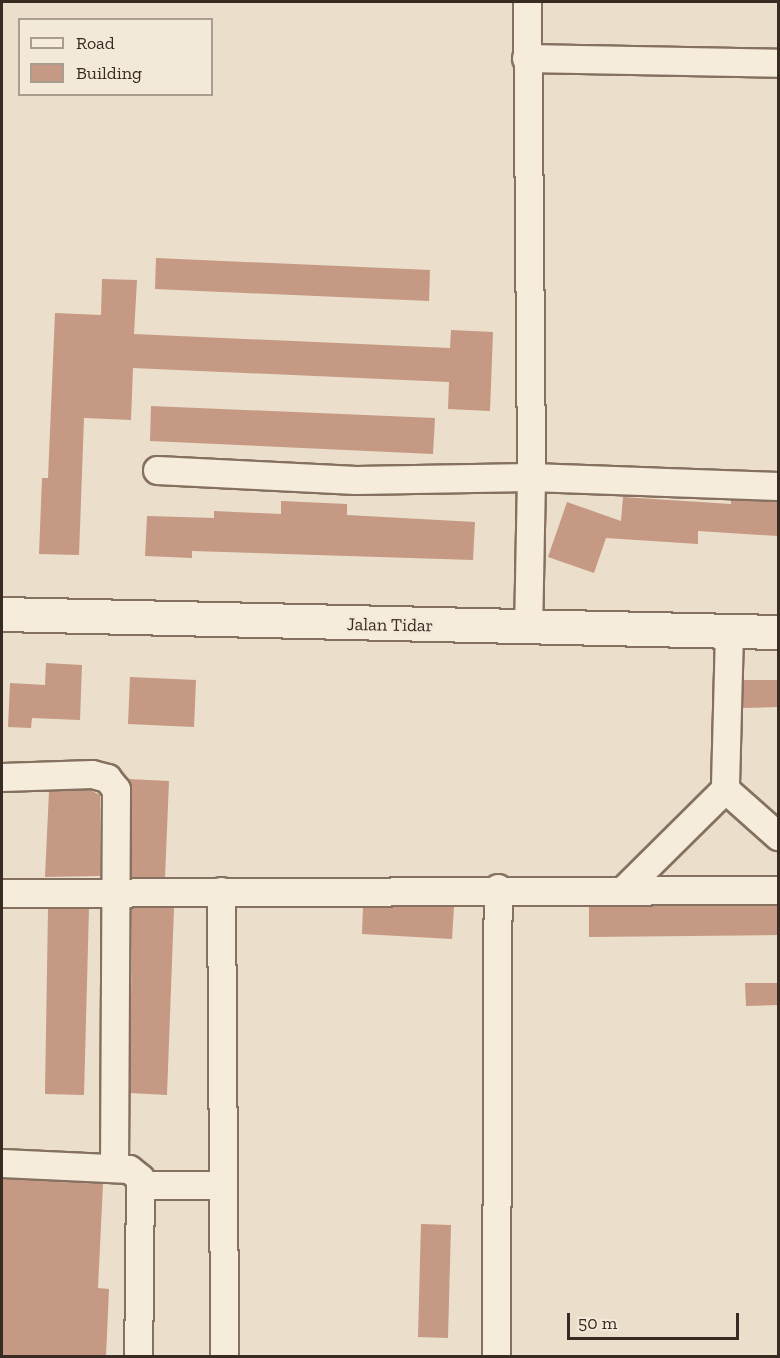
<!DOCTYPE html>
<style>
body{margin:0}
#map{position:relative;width:780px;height:1358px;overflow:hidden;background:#ebdeca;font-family:"Zilla Slab",serif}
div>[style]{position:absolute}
.building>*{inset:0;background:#c59983}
.roads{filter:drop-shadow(2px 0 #867160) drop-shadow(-2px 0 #867160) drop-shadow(0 2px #867160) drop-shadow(0 -2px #867160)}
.minor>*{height:27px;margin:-13.5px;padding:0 13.5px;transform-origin:13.5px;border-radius:13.5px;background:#f6ecdc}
.secondary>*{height:33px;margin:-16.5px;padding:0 16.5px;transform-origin:16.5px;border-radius:16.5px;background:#f6ecdc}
span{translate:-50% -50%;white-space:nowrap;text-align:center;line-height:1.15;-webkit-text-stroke:4.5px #f3e9d9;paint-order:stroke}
.street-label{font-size:18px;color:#382b22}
.frame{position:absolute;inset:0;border:3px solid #382b22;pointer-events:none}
.legend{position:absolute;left:18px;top:18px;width:195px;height:78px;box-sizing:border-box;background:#f3e9d9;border:2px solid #a89d90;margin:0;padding:8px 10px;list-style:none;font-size:18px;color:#382b22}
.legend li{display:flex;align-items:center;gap:12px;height:30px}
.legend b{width:30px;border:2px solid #a89d90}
.scale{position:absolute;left:567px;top:1313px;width:172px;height:27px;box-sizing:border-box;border:3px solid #382b22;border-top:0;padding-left:8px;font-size:18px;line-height:21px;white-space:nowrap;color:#382b22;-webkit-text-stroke:4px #f3e9d9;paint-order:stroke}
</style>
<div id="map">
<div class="building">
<i style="clip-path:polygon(156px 258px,430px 270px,429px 301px,155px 289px)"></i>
<i style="clip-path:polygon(102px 279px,137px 280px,134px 334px,450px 348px,451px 330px,493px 332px,490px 411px,448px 409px,449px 382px,133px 368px,131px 420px,84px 418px,79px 555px,39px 554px,42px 478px,48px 478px,55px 313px,101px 315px)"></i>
<i style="clip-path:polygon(151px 406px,435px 418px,433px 454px,150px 441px)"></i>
<i style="clip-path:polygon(623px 497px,731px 504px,731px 500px,778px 502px,778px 536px,698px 531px,698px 544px,606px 538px,594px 573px,548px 557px,567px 502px,621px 521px)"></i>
<i style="clip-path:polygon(281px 501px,347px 504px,347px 515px,475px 522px,473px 560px,192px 551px,192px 558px,145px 556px,147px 516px,214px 518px,214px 511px,281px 514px)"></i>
<i style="clip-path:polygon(46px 663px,82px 665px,80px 720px,32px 718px,31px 728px,8px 727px,10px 683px,45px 685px)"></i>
<i style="clip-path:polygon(130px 677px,196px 680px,194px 727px,128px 724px)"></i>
<i style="clip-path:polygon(744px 680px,778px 680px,778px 707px,743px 708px)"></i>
<i style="clip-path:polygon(128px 779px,169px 781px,165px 877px,131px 877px)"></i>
<i style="clip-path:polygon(90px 790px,100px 795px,100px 876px,45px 877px,49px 791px)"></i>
<i style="clip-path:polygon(589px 906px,778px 906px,778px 935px,589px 937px)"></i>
<i style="clip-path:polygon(363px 907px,454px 907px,452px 939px,362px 934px)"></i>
<i style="clip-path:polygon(89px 908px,84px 1095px,45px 1094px,48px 909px)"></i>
<i style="clip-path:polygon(132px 908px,174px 908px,167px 1095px,130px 1093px)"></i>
<i style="clip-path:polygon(745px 983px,778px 983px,778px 1005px,746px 1006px)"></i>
<i style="clip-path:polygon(2px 1179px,103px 1184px,98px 1288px,109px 1289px,106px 1356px,2px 1356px)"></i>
<i style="clip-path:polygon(421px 1224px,451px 1225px,448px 1338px,418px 1337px)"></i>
</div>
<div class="roads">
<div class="minor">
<i style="left:527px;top:2px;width:475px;rotate:89.5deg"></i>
<i style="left:531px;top:477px;width:247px;rotate:2.1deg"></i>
<i style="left:526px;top:58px;width:252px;rotate:1.1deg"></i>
<i style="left:157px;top:470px;width:199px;rotate:2.9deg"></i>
<i style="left:356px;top:480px;width:175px;rotate:-1deg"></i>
<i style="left:531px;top:477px;width:150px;rotate:91.1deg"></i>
<i style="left:729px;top:632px;width:157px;rotate:91.5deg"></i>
<i style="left:725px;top:789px;width:71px;rotate:41.6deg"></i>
<i style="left:2px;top:777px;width:90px;rotate:-1.9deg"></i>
<i style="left:92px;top:774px;width:16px;rotate:15deg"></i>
<i style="left:107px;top:778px;width:14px;rotate:51deg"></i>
<i style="left:116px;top:789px;width:379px;rotate:90.3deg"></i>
<i style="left:623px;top:890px;width:144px;rotate:-44.7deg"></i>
<i style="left:221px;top:891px;width:465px;rotate:89.6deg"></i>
<i style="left:2px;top:893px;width:776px;rotate:-0.22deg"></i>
<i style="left:2px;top:1163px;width:127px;rotate:2.7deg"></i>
<i style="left:129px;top:1169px;width:14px;rotate:39deg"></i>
<i style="left:140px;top:1178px;width:178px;rotate:90.6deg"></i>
<i style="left:142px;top:1185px;width:79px"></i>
<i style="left:496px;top:1356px;width:468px;rotate:-89.8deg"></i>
</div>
<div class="secondary">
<i style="left:2px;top:614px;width:776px;rotate:1.33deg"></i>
</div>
</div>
<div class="street-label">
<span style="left:390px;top:625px;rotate:1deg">Jalan Tidar</span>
</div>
<div class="frame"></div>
<ul class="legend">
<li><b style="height:8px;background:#f6ecdc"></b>Road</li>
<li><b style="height:16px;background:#c59983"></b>Building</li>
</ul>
<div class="scale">50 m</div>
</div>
